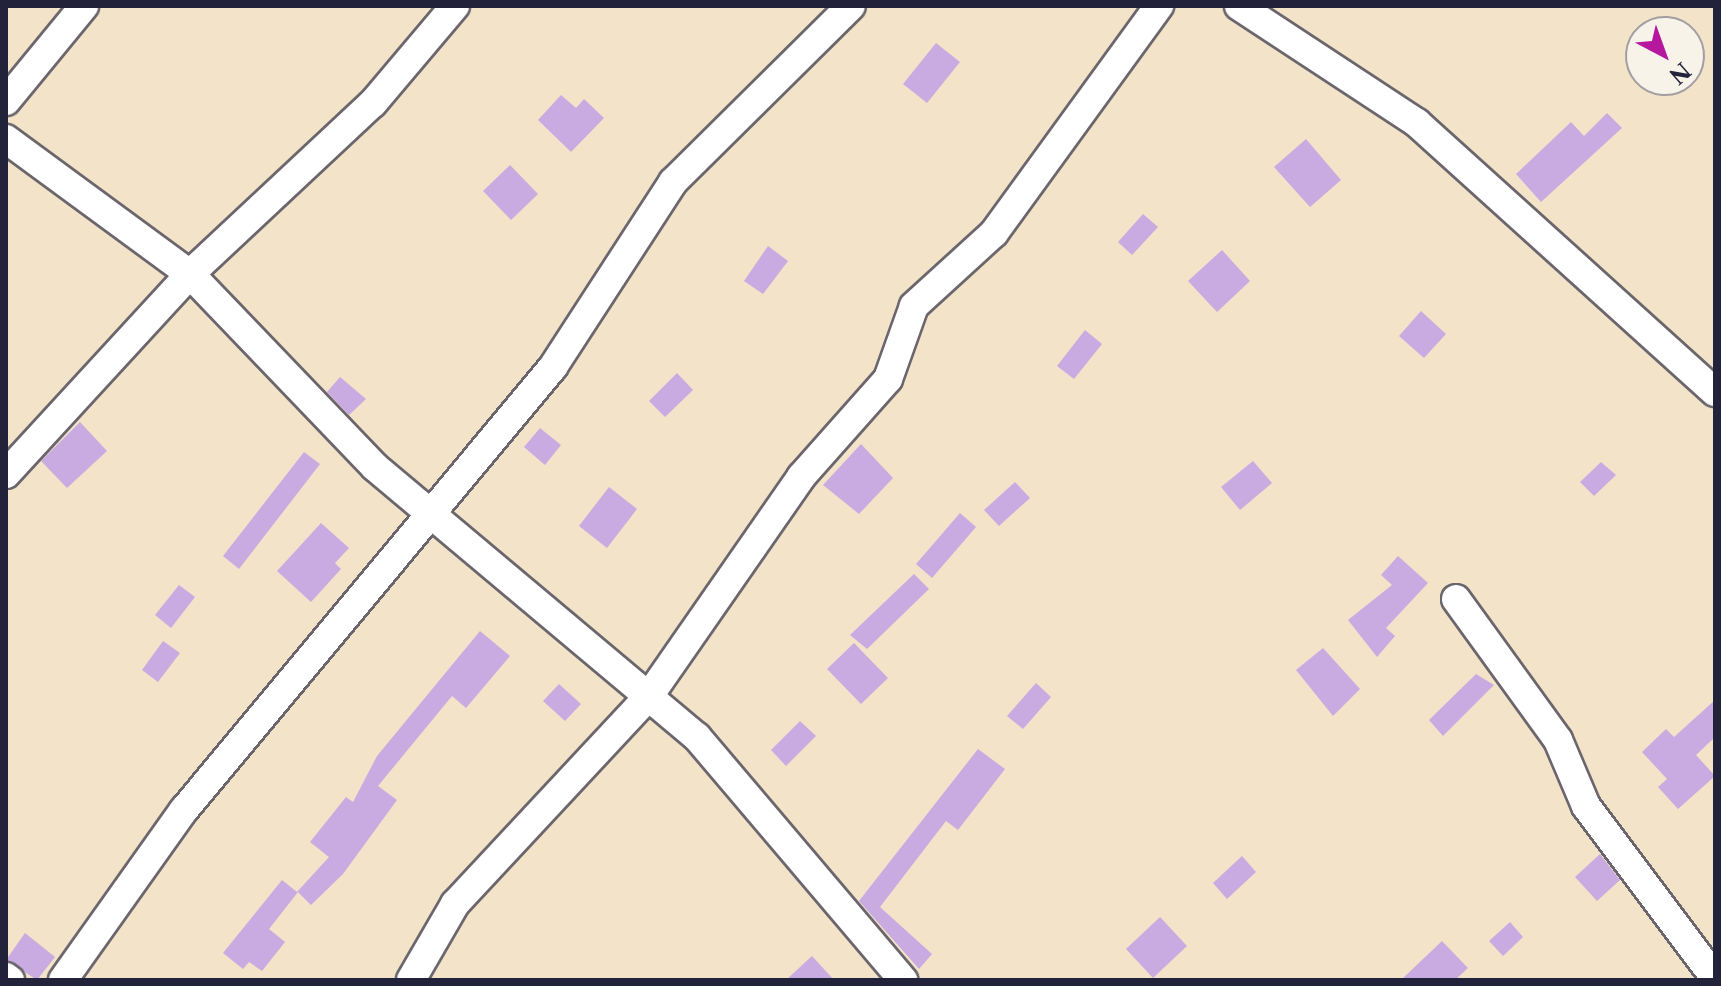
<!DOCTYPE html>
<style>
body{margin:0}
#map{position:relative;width:1721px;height:986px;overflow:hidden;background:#f2e3c9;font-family:"Libre Caslon Text",serif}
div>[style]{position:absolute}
.building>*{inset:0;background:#c9abe1}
.roads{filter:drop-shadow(2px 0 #6b666d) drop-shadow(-2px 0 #6b666d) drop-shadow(0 2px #6b666d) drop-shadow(0 -2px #6b666d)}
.street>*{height:28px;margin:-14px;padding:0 14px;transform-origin:14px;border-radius:14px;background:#fff}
span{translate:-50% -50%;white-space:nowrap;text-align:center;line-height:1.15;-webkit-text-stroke:8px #f7f3e8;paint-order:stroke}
.frame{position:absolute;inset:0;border:8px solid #22223b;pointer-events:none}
.north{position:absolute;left:1625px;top:16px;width:80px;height:80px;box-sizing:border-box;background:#f7f3e8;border:2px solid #a29fa3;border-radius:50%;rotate:139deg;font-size:22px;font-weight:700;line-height:32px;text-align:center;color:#22223b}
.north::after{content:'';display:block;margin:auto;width:28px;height:36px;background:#b5179e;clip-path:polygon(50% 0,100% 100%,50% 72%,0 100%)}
</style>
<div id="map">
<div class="building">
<i style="clip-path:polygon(936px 43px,960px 62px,927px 103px,903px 84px)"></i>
<i style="clip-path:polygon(561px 95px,576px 108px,584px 99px,604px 118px,571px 152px,538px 120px)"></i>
<i style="clip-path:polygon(1607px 113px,1622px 128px,1541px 202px,1516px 174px,1571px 122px,1584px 136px)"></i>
<i style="clip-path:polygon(1306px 139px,1341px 180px,1310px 207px,1274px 167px)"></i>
<i style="clip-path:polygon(510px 165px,538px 194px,511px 220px,483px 191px)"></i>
<i style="clip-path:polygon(1143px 214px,1158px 227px,1132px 255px,1118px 242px)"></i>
<i style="clip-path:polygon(768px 246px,788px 261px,763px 294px,744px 281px)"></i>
<i style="clip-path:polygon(1222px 250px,1250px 281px,1217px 312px,1188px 281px)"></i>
<i style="clip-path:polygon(1421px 311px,1446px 334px,1424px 358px,1399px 336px)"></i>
<i style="clip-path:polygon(1085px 330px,1102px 344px,1074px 379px,1057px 366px)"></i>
<i style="clip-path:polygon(677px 373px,693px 390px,665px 417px,649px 401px)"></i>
<i style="clip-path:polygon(340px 377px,366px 399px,349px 415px,327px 392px)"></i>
<i style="clip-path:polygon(80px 422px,107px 451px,67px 488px,41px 461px)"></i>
<i style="clip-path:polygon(540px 428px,561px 445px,545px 465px,524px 447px)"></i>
<i style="clip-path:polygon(861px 444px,893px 478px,859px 514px,823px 485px)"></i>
<i style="clip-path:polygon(304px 452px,320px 464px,239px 569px,223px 556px)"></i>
<i style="clip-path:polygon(1253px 461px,1272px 483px,1240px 510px,1221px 487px)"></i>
<i style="clip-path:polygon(1601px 462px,1616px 475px,1594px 496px,1580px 482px)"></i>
<i style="clip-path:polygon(1015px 482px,1030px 498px,999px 526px,984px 510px)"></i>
<i style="clip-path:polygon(609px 487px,637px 509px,607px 548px,579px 526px)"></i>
<i style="clip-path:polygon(960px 513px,976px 527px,932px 578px,916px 564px)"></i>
<i style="clip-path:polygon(321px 523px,349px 548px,335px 563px,341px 569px,311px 602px,277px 571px)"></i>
<i style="clip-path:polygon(1398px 556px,1428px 583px,1386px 628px,1395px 636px,1377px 657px,1348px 620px,1392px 585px,1381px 575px)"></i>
<i style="clip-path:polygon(914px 574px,929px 589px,867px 649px,850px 635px)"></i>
<i style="clip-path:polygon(179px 585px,195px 597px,171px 628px,155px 615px)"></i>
<i style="clip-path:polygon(480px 631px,510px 656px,466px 708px,452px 696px,378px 786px,397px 800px,343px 874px,311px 905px,298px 892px,269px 929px,285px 942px,262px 971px,249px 962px,243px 969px,223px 953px,282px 880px,297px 892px,329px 857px,310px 842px,346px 797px,353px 802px,377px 756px)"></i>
<i style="clip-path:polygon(163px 641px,180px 653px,158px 682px,142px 670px)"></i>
<i style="clip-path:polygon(854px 643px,888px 678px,861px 704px,827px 669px)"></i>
<i style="clip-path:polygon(1323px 648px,1360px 689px,1333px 716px,1296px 670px)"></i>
<i style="clip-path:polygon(1476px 674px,1494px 685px,1443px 736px,1429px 720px)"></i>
<i style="clip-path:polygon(1036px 683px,1051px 697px,1023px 729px,1007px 716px)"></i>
<i style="clip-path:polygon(559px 684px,581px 704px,565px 721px,543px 701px)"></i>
<i style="clip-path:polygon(1715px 700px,1715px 737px,1696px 755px,1715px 776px,1678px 809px,1658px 787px,1667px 779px,1642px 752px,1666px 729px,1674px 737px)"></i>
<i style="clip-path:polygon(800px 721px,816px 736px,786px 766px,771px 750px)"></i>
<i style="clip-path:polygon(978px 749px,1005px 769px,958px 830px,946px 821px,880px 907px,932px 954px,919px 969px,859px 901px)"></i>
<i style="clip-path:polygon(1600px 854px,1620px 880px,1597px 901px,1575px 877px)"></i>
<i style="clip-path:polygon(1242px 856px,1256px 872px,1227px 899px,1213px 883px)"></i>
<i style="clip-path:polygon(1160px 917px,1187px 946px,1153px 978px,1126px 949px)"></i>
<i style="clip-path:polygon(1510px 922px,1523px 937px,1503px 956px,1489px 941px)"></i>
<i style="clip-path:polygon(25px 933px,55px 957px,37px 980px,6px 960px)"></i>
<i style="clip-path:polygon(1442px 941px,1468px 968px,1455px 980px,1401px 980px)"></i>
<i style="clip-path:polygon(812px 956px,834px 980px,786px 980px)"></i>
</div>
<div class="roads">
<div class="street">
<i style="left:1239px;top:6px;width:213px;rotate:33.3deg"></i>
<i style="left:1417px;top:123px;width:401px;rotate:42.1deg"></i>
<i style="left:6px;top:101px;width:123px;rotate:-50.6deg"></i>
<i style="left:6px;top:139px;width:228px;rotate:36.3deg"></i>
<i style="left:190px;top:274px;width:267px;rotate:46.2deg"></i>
<i style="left:375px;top:467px;width:420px;rotate:40deg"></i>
<i style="left:697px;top:737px;width:319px;rotate:49.7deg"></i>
<i style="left:6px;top:474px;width:272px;rotate:-47.4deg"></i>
<i style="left:190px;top:274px;width:250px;rotate:-43.1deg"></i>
<i style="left:373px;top:103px;width:127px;rotate:-49.8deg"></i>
<i style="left:1456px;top:599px;width:174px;rotate:54.1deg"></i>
<i style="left:1558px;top:740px;width:72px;rotate:67deg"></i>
<i style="left:1586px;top:806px;width:215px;rotate:53.1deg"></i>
<i style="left:6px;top:977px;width:5px;rotate:37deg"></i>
<i style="left:63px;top:980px;width:209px;rotate:-54.6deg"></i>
<i style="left:184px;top:810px;width:577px;rotate:-50.21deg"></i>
<i style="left:553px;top:367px;width:221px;rotate:-57deg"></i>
<i style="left:673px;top:182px;width:250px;rotate:-44.7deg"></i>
<i style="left:411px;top:980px;width:88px;rotate:-59.9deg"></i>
<i style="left:455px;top:904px;width:284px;rotate:-47deg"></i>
<i style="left:649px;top:696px;width:267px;rotate:-55.2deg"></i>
<i style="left:801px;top:477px;width:131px;rotate:-48.4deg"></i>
<i style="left:888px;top:379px;width:77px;rotate:-70.4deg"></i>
<i style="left:914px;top:306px;width:108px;rotate:-42.4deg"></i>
<i style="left:994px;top:233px;width:281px;rotate:-54deg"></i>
</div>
</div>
<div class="frame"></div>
<div class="north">N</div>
</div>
